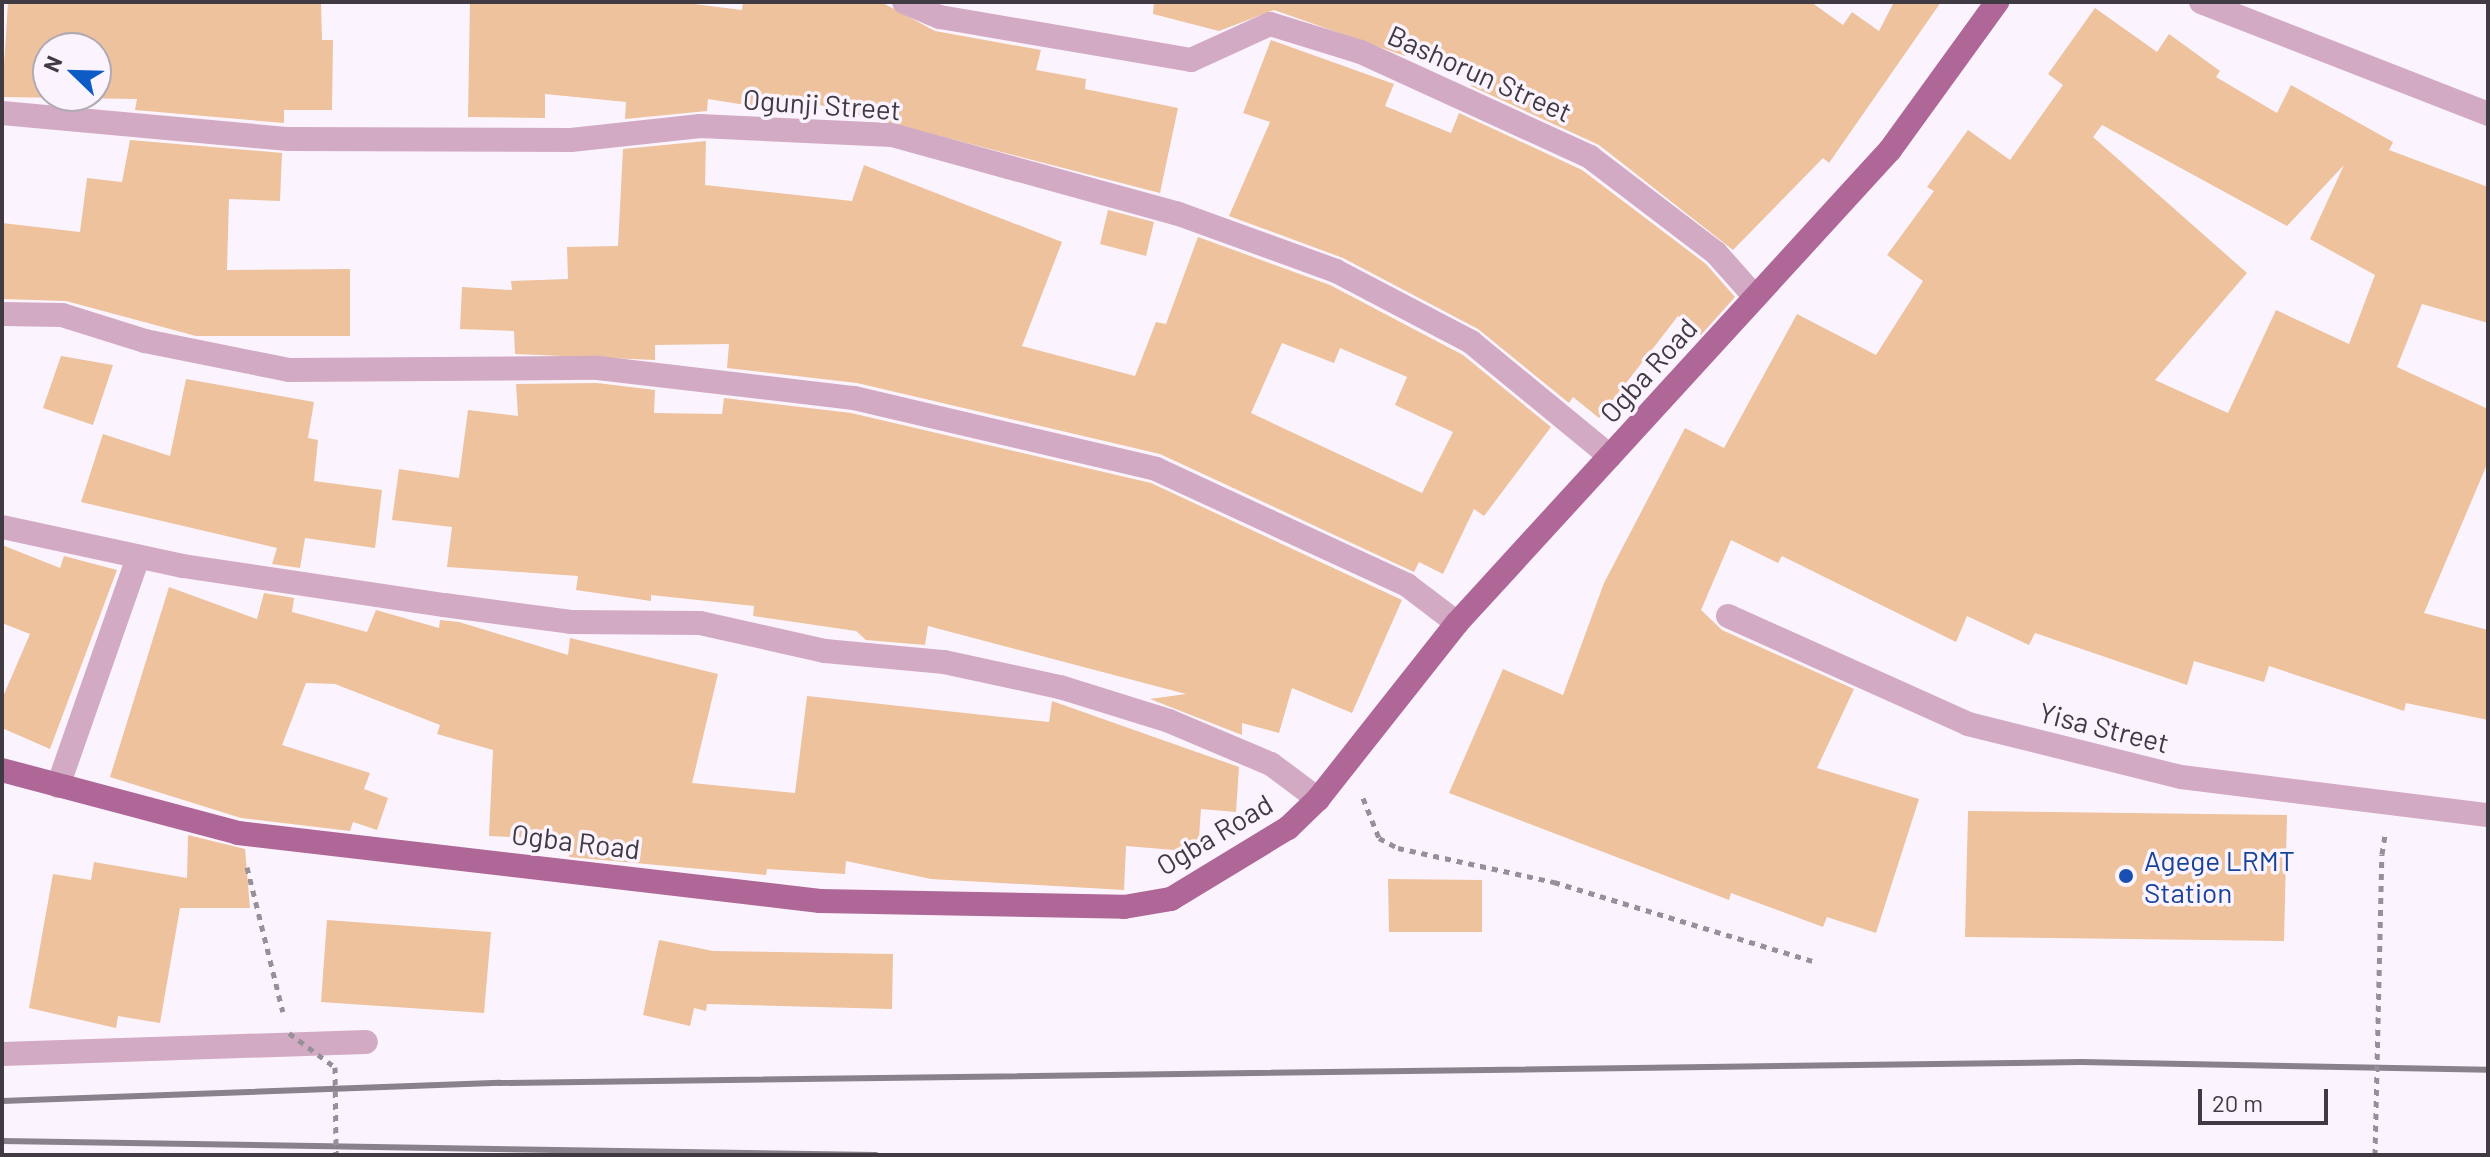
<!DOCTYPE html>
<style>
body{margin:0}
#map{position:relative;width:2490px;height:1157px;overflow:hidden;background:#fbf4fe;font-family:Barlow,sans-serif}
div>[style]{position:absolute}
.building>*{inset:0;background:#edc29d}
.path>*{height:5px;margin-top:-2.5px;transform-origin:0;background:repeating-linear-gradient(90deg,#969099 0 6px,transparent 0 12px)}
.minor>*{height:24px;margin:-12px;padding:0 12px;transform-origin:12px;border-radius:12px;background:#d3aac4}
.major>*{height:24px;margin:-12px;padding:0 12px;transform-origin:12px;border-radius:12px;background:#af6798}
.rail>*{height:6px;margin:-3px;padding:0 3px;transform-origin:3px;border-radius:3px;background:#88828b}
.path-bridge>*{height:5px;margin-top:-2.5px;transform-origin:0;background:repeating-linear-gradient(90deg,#969099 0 6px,transparent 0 12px)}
.dots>*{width:22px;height:22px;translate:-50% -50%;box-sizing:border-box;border:4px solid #fbf4fe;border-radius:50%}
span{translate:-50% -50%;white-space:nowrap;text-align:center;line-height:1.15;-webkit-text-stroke:7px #fbf4fe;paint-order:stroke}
.street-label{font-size:28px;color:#403a43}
.transit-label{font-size:28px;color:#164399}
.left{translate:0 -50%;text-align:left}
.frame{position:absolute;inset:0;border:4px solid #403a43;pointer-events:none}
.north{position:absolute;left:32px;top:32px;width:80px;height:80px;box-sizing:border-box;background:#fbf4fe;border:2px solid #b0aab3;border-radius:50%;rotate:293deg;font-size:22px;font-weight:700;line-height:32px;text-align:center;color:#403a43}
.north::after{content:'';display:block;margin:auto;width:28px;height:36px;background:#0d5cc6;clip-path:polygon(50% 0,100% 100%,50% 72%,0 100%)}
.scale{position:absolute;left:2198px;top:1089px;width:130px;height:36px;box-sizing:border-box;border:4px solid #403a43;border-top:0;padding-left:10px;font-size:24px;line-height:28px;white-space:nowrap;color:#403a43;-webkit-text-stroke:6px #fbf4fe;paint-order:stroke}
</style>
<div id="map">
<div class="building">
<i style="clip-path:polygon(evenodd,8px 2px,321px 2px,322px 40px,333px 40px,332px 110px,284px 110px,284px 123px,135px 110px,137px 99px,2px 97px,8px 2px,48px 48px,96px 48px,96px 96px,48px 96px,48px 48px)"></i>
<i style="clip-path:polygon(470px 2px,678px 2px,742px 10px,743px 2px,881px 2px,935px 31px,1041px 50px,1036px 70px,1086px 79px,1085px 89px,1178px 108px,1160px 193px,785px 96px,782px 111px,708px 99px,707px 111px,625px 119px,626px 102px,545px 94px,545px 118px,468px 117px)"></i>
<i style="clip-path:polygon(1154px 2px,1811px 2px,1843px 25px,1852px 12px,1879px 31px,1894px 2px,1941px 2px,1829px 163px,1823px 158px,1733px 250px,1599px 145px,1471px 86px,1477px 72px,1411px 44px,1405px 56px,1274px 10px,1219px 31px,1153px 14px)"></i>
<i style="clip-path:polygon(evenodd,2095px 8px,2157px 52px,2169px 34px,2220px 71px,2216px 77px,2277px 113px,2291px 85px,2393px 142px,2389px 150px,2488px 187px,2488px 323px,2422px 304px,2397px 367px,2488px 409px,2488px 462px,2424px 613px,2488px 630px,2488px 720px,2406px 703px,2404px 711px,2269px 666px,2264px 682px,2194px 661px,2187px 685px,2035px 633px,2029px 645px,1967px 616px,1956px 642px,1782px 556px,1778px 563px,1731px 540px,1701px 610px,1722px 630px,1854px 689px,1817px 768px,1919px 799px,1876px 933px,1827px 917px,1823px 927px,1731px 893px,1729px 900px,1449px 793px,1503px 669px,1563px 695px,1604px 583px,1685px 428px,1724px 448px,1797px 314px,1876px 355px,1923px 281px,1887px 255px,1934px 191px,1927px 187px,1968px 130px,2010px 160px,2063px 85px,2048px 74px,2095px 8px,2102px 125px,2287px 226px,2344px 165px,2310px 239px,2375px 275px,2349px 344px,2276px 310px,2228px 413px,2155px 380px,2247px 273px,2093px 137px,2102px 125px)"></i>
<i style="clip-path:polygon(1271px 40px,1394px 84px,1385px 106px,1451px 133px,1459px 113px,1582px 170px,1706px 264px,1735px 297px,1701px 335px,1678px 316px,1599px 418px,1573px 397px,1569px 403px,1478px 329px,1343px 258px,1229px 216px,1270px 122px,1243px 113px)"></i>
<i style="clip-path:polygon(130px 140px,282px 153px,280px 201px,229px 199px,227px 270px,350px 269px,350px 336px,196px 336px,66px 301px,2px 299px,2px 223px,80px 232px,87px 178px,122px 182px)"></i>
<i style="clip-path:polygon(evenodd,706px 141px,705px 185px,852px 201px,864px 165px,1062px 242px,1022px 346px,1135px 376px,1156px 322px,1166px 324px,1198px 237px,1330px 285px,1463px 355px,1551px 427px,1484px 516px,1474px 509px,1443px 574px,1419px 562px,1414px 572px,1160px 454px,857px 383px,727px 368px,729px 344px,655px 345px,655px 360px,515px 354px,514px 331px,460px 329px,462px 287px,512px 290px,511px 281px,568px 279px,567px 247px,618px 246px,623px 149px,706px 141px,1282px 343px,1334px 363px,1340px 348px,1407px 377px,1395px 405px,1453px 432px,1422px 493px,1251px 413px,1282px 343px)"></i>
<i style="clip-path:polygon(1108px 210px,1154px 222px,1146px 256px,1100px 244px)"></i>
<i style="clip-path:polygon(61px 356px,113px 365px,93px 425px,43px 408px)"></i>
<i style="clip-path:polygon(186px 379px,314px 402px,308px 438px,318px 440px,314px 481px,382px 490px,375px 548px,305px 538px,300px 568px,272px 564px,277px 548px,81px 502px,103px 434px,170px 456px)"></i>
<i style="clip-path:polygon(597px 383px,655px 390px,654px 413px,722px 414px,724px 398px,851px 413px,1151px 483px,1402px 600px,1352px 713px,1292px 688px,1279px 733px,1242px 723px,1242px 735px,1150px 699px,1186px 694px,928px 626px,925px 645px,866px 640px,856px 631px,753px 616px,754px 606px,651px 595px,651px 601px,576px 590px,578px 576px,447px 567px,452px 527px,392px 520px,399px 469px,459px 478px,468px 410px,518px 416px,516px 384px)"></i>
<i style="clip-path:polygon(2px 545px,60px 568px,64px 556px,117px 570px,50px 749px,2px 728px,2px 699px,30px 634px,2px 623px)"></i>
<i style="clip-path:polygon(169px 587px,257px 619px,264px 593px,294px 598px,292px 612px,367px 632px,376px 610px,439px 628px,440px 620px,459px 622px,568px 655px,570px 638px,718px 674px,692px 783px,795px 793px,807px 696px,1049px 722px,1052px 701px,1239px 767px,1236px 812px,1201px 809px,1198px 852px,1126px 846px,1124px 890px,931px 879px,846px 861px,845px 874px,767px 869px,766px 875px,569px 857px,569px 851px,532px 849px,533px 838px,489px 836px,493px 750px,437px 734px,440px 725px,335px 684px,306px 683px,282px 745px,370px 773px,364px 789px,388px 798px,377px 830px,353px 822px,350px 831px,241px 818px,110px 777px)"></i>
<i style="clip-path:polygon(1968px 811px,2287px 815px,2284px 941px,1965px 937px)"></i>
<i style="clip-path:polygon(188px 835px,245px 849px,250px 908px,180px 908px,160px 1023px,118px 1016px,116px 1028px,29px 1008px,53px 874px,91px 880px,94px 862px,187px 878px)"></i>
<i style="clip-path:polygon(1388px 879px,1482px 880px,1482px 932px,1389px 932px)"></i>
<i style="clip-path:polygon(327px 920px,491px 932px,484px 1013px,321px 1002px)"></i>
<i style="clip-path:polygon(659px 940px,713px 951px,893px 954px,892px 1009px,707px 1004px,706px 1011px,694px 1008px,690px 1026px,643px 1015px)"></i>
</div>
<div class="path">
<i style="left:1363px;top:798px;width:43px;rotate:68.2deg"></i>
<i style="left:1379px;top:838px;width:21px;rotate:28deg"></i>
<i style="left:1398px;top:848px;width:160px;rotate:12.3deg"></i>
<i style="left:1554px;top:882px;width:270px;rotate:17deg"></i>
<i style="left:2382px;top:854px;width:19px;rotate:-81deg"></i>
<i style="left:247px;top:867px;width:149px;rotate:76.1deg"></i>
</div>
<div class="minor">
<i style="left:904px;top:2px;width:39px;rotate:23deg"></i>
<i style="left:940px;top:17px;width:255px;rotate:9.7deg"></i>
<i style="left:1191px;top:60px;width:87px;rotate:-24.5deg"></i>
<i style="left:1270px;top:24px;width:95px;rotate:17.1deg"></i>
<i style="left:1361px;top:52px;width:252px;rotate:24.6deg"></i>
<i style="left:1590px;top:157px;width:158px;rotate:37.3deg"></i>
<i style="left:1716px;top:253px;width:59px;rotate:48.4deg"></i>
<i style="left:2201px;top:2px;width:308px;rotate:21.3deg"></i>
<i style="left:2px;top:113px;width:288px;rotate:5.2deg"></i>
<i style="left:289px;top:139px;width:282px;rotate:0.2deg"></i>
<i style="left:571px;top:140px;width:130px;rotate:-6.2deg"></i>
<i style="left:700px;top:126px;width:192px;rotate:2.7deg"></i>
<i style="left:892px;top:135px;width:295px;rotate:15.4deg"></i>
<i style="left:1176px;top:213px;width:170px;rotate:19.9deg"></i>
<i style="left:1336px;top:271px;width:153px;rotate:27.7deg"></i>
<i style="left:1471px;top:342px;width:180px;rotate:39.4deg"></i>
<i style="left:2px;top:314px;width:60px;rotate:1deg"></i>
<i style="left:62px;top:315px;width:87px;rotate:17.4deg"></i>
<i style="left:145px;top:341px;width:147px;rotate:11.4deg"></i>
<i style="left:289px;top:370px;width:309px;rotate:-0.4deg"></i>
<i style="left:598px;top:368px;width:258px;rotate:6.7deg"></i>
<i style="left:854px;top:398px;width:310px;rotate:13.2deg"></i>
<i style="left:1156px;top:469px;width:277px;rotate:24.8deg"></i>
<i style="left:1407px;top:585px;width:63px;rotate:37.2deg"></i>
<i style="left:2px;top:527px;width:185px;rotate:12.2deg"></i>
<i style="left:183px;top:566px;width:264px;rotate:8.5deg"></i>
<i style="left:444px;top:605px;width:128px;rotate:7.6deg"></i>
<i style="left:571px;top:622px;width:129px;rotate:0.4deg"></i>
<i style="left:700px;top:623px;width:128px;rotate:12.6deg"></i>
<i style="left:825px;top:651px;width:120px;rotate:5.3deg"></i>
<i style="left:944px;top:662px;width:119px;rotate:12.2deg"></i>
<i style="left:1060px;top:687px;width:114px;rotate:17.3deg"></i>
<i style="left:1169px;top:721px;width:111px;rotate:22.9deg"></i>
<i style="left:1271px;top:764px;width:59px;rotate:36.7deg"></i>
<i style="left:1728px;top:616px;width:263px;rotate:24.2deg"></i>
<i style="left:1968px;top:724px;width:219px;rotate:14deg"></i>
<i style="left:2181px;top:777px;width:309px;rotate:7.1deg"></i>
<i style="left:58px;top:786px;width:243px;rotate:-70.7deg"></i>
<i style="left:2px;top:1054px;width:364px;rotate:-1.9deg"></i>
</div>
<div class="major">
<i style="left:2px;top:770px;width:244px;rotate:14.9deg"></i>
<i style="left:238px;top:833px;width:586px;rotate:6.66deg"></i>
<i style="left:820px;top:901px;width:304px;rotate:1.1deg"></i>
<i style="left:1124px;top:907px;width:48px;rotate:-9.7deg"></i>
<i style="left:1171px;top:899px;width:137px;rotate:-31.3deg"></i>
<i style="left:1288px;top:828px;width:42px;rotate:-44deg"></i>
<i style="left:1318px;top:799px;width:224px;rotate:-51.7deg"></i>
<i style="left:1457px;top:623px;width:641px;rotate:-47.53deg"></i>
<i style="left:1890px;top:150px;width:183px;rotate:-54.1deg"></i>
</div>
<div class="rail">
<i style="left:2px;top:1101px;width:498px;rotate:-2.1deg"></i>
<i style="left:500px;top:1083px;width:1581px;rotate:-0.76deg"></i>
<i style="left:2081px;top:1062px;width:407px;rotate:1.1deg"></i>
<i style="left:2px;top:1141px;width:874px;rotate:0.92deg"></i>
</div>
<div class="path-bridge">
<i style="left:289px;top:1033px;width:57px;rotate:36.5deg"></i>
<i style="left:335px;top:1067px;width:88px;rotate:89.3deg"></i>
<i style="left:2375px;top:1155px;width:301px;rotate:-88.7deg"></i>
</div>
<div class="dots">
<i style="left:2126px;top:876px;background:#1a4fb4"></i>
</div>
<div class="street-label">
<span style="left:1480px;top:73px;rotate:24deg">Bashorun Street</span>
<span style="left:822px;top:104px;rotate:4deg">Ogunji Street</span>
<span style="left:1648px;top:370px;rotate:-48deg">Ogba Road</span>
<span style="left:2104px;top:727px;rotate:14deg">Yisa Street</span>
<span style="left:1214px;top:834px;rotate:-31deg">Ogba Road</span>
<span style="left:576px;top:841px;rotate:7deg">Ogba Road</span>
</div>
<div class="transit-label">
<span class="left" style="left:2144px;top:876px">Agege LRMT<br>Station</span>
</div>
<div class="frame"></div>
<div class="north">N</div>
<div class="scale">20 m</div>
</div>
